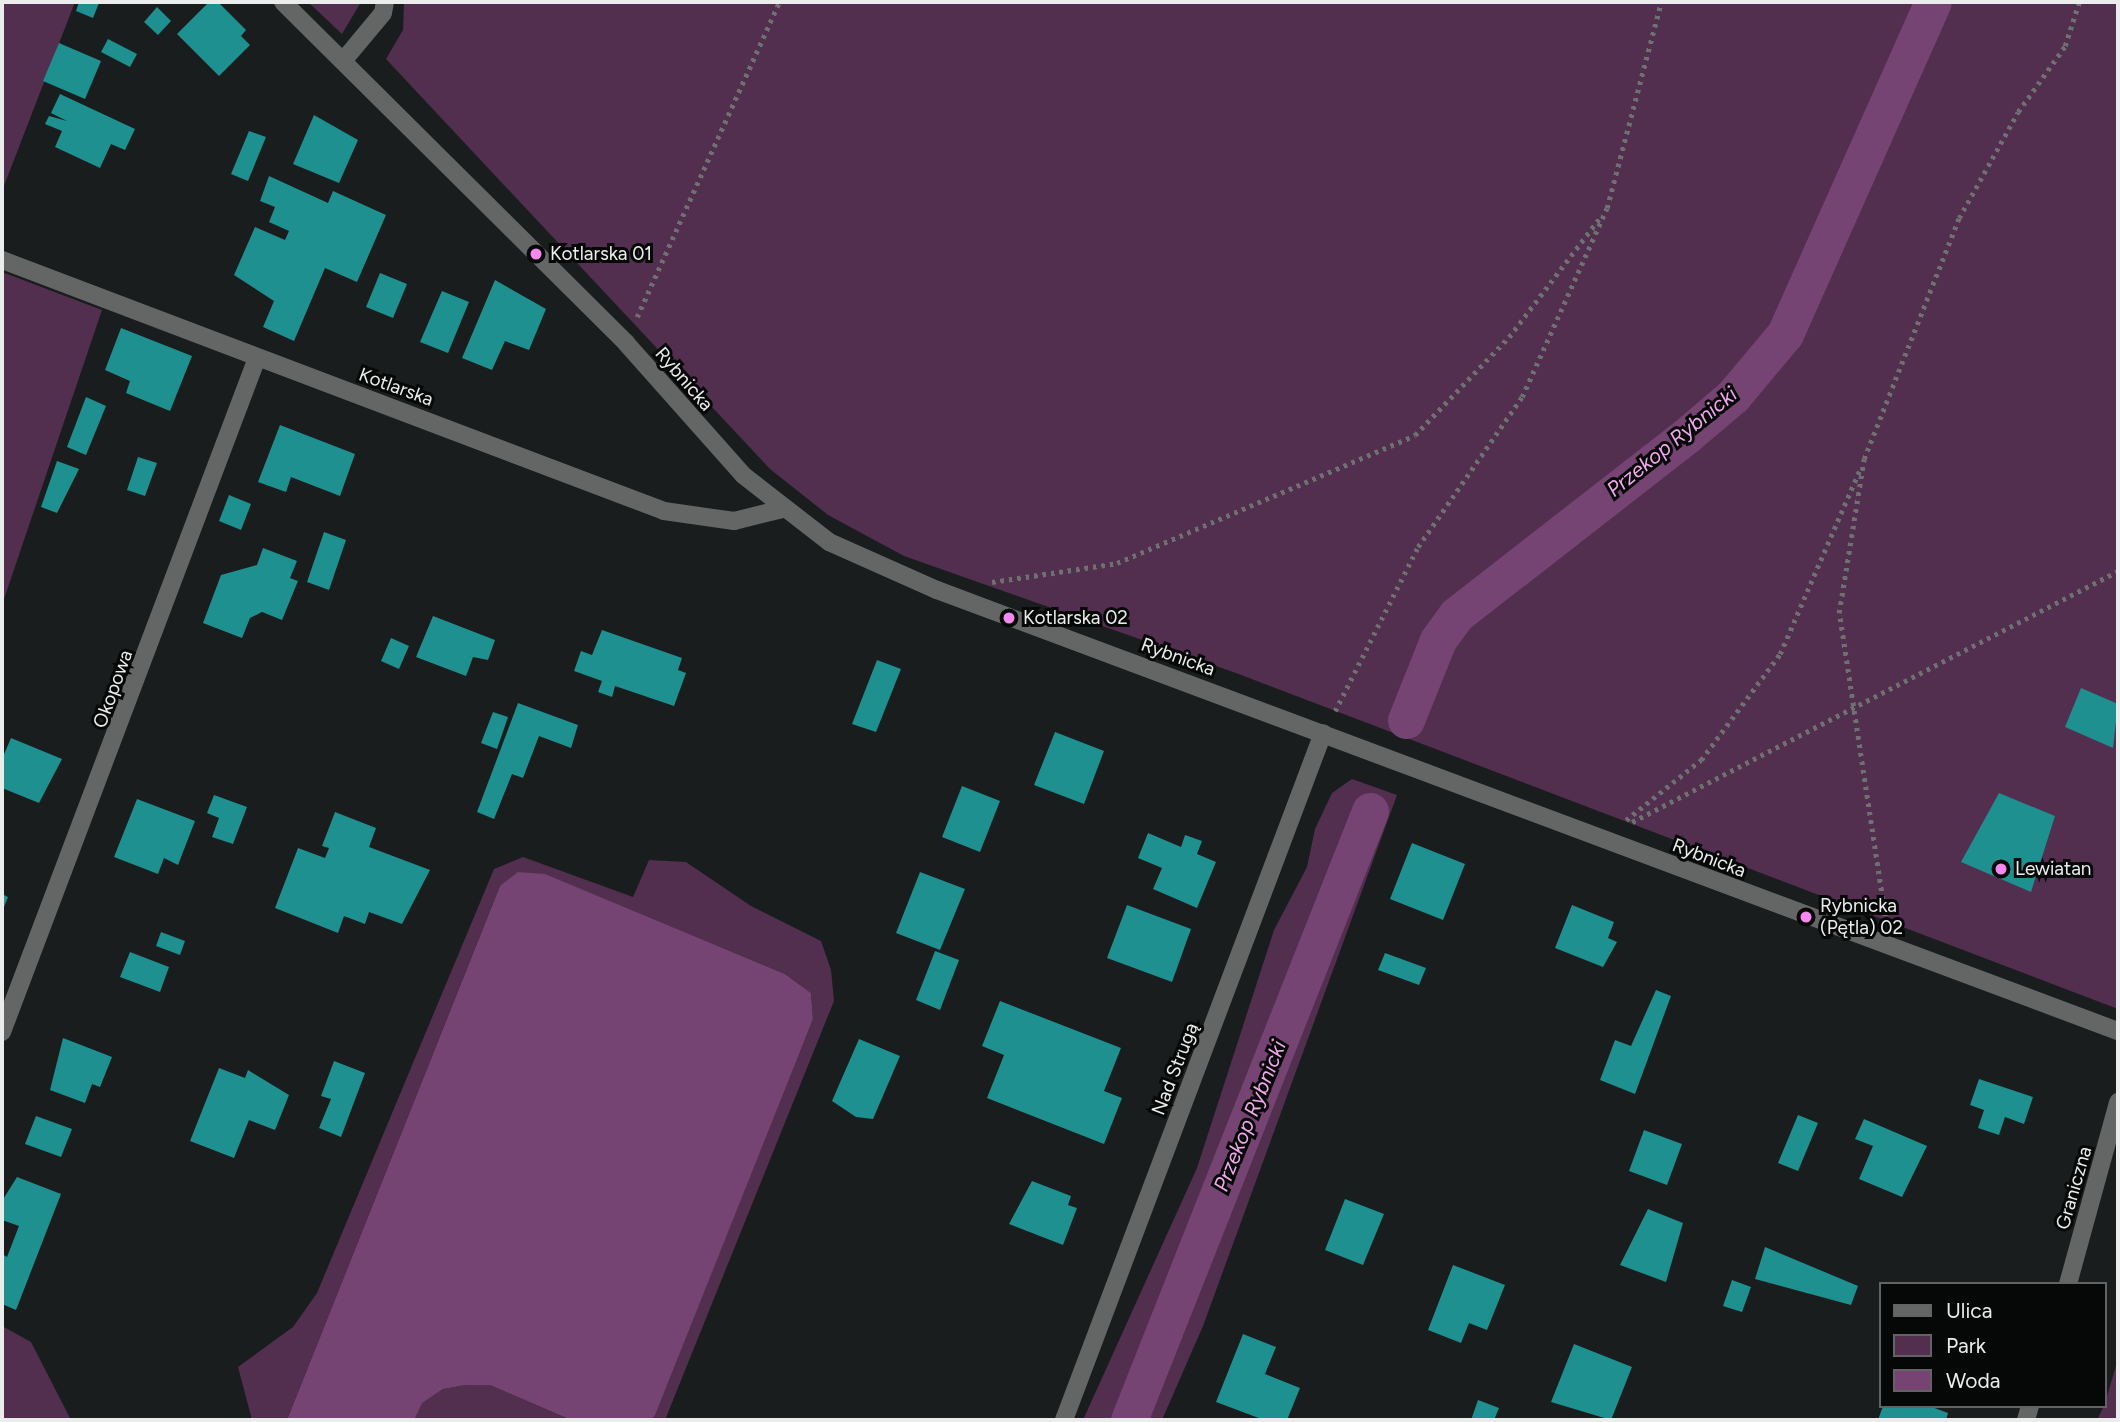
<!DOCTYPE html>
<meta charset="utf-8">
<style>
body{margin:0}
#map{position:relative;width:2120px;height:1422px;overflow:hidden;background:#1a1d1d;font-family:Figtree,sans-serif}
div>[style]{position:absolute}
.green>*{inset:0;background:#522e4f}
.water>*{inset:0;background:#764473}
.canal>*{height:37px;margin:-18.5px;padding:0 18.5px;transform-origin:18.5px;border-radius:18.5px;background:#764473}
.building>*{inset:0;background:#1d908f}
.path>*{height:4.5px;margin-top:-2.25px;transform-origin:0;background:repeating-linear-gradient(90deg,#6f7171 0 3.5px,transparent 0 8.5px)}
.minor>*{height:18px;margin:-9px;padding:0 9px;transform-origin:9px;border-radius:9px;background:#646666}
.dots>*{width:19px;height:19px;translate:-50% -50%;box-sizing:border-box;border:4px solid #060707;border-radius:50%}
span{translate:-50% -50%;white-space:nowrap;text-align:center;line-height:1.15;-webkit-text-stroke:6px #060707;paint-order:stroke}
.poi-label{font-size:19px;color:#ebeded}
.left{translate:0 -50%;text-align:left}
.street-label{font-size:19px;color:#ebeded}
.water-label{font-size:21px;color:#f3a8ee;font-style:italic}
.frame{position:absolute;inset:0;border:4px solid #ebeded;pointer-events:none}
.legend{position:absolute;left:1879px;top:1282px;width:228px;height:126px;box-sizing:border-box;background:#060707;border:2px solid #626363;margin:0;padding:9px 12px;list-style:none;font-size:21px;color:#ebeded}
.legend li{display:flex;align-items:center;gap:14px;height:35px}
.legend b{width:35px;border:2px solid #626363}
</style>
<div id="map">
<div class="green">
<i style="clip-path:polygon(2px 2px,75px 2px,2px 191px)"></i>
<i style="clip-path:polygon(308px 2px,361px 2px,342px 34px)"></i>
<i style="clip-path:polygon(404px 2px,2118px 2px,2118px 1009px,1236px 673px,904px 556px,828px 515px,770px 469px,386px 59px,403px 30px)"></i>
<i style="clip-path:polygon(2px 272px,102px 310px,2px 605px)"></i>
<i style="clip-path:polygon(1352px 779px,1397px 795px,1203px 1326px,1162px 1420px,1083px 1420px,1197px 1168px,1274px 930px,1307px 867px,1315px 829px,1332px 793px)"></i>
<i style="clip-path:polygon(523px 857px,633px 897px,649px 860px,686px 862px,751px 906px,821px 941px,831px 970px,834px 1001px,665px 1420px,650px 1420px,813px 1019px,811px 993px,785px 974px,544px 874px,500px 886px,287px 1420px,252px 1420px,238px 1367px,293px 1327px,317px 1293px,494px 869px)"></i>
<i style="clip-path:polygon(2px 1326px,31px 1342px,71px 1420px,2px 1420px)"></i>
<i style="clip-path:polygon(2118px 1359px,2118px 1420px,2097px 1420px,2104px 1406px)"></i>
<i style="clip-path:polygon(466px 1385px,490px 1385px,571px 1420px,414px 1420px,421px 1403px,443px 1389px)"></i>
</div>
<div class="water">
<i style="clip-path:polygon(518px 872px,545px 874px,785px 974px,811px 993px,813px 1019px,655px 1415px,650px 1420px,571px 1420px,490px 1385px,466px 1385px,443px 1389px,422px 1403px,414px 1420px,287px 1420px,500px 886px)"></i>
</div>
<div class="canal">
<i style="left:1406px;top:720px;width:86px;rotate:-68.2deg"></i>
<i style="left:1438px;top:640px;width:31px;rotate:-54deg"></i>
<i style="left:1456px;top:615px;width:291px;rotate:-37.9deg"></i>
<i style="left:1686px;top:436px;width:62px;rotate:-40.4deg"></i>
<i style="left:1733px;top:396px;width:81px;rotate:-50deg"></i>
<i style="left:1785px;top:334px;width:363px;rotate:-66deg"></i>
<i style="left:1129px;top:1420px;width:655px;rotate:-68.41deg"></i>
</div>
<div class="building">
<i style="clip-path:polygon(79px 2px,99px 3px,93px 18px,76px 11px)"></i>
<i style="clip-path:polygon(209px 2px,218px 2px,246px 30px,241px 36px,250px 45px,219px 76px,177px 34px)"></i>
<i style="clip-path:polygon(157px 7px,171px 21px,158px 35px,144px 22px)"></i>
<i style="clip-path:polygon(108px 39px,137px 54px,130px 67px,101px 52px)"></i>
<i style="clip-path:polygon(59px 43px,101px 61px,85px 99px,43px 81px)"></i>
<i style="clip-path:polygon(60px 94px,135px 129px,125px 150px,111px 144px,100px 168px,55px 147px,62px 131px,45px 124px,49px 116px,67px 121px,51px 113px)"></i>
<i style="clip-path:polygon(314px 115px,358px 140px,339px 183px,293px 164px)"></i>
<i style="clip-path:polygon(249px 131px,266px 137px,248px 181px,231px 174px)"></i>
<i style="clip-path:polygon(269px 176px,328px 203px,333px 191px,386px 215px,357px 282px,325px 268px,294px 341px,263px 327px,274px 301px,234px 275px,255px 227px,285px 240px,289px 231px,269px 222px,275px 207px,260px 201px)"></i>
<i style="clip-path:polygon(380px 273px,407px 284px,393px 318px,366px 307px)"></i>
<i style="clip-path:polygon(495px 280px,546px 309px,529px 350px,505px 341px,492px 370px,462px 358px)"></i>
<i style="clip-path:polygon(442px 291px,469px 302px,448px 353px,420px 342px)"></i>
<i style="clip-path:polygon(121px 328px,192px 356px,170px 411px,126px 393px,130px 381px,105px 370px)"></i>
<i style="clip-path:polygon(86px 397px,106px 406px,86px 455px,67px 447px)"></i>
<i style="clip-path:polygon(280px 425px,355px 454px,340px 496px,291px 477px,286px 492px,258px 482px)"></i>
<i style="clip-path:polygon(138px 457px,157px 463px,145px 496px,127px 490px)"></i>
<i style="clip-path:polygon(57px 461px,79px 469px,57px 513px,41px 507px)"></i>
<i style="clip-path:polygon(229px 495px,251px 504px,241px 530px,219px 521px)"></i>
<i style="clip-path:polygon(324px 532px,346px 540px,329px 590px,307px 582px)"></i>
<i style="clip-path:polygon(263px 548px,297px 561px,290px 578px,298px 581px,282px 620px,262px 612px,250px 618px,242px 638px,203px 623px,221px 575px,257px 565px)"></i>
<i style="clip-path:polygon(433px 616px,495px 640px,488px 660px,473px 657px,466px 676px,416px 657px)"></i>
<i style="clip-path:polygon(602px 630px,682px 658px,678px 670px,686px 673px,674px 706px,615px 686px,612px 697px,598px 692px,602px 681px,574px 671px,581px 651px,592px 655px)"></i>
<i style="clip-path:polygon(391px 638px,409px 646px,399px 669px,381px 661px)"></i>
<i style="clip-path:polygon(877px 660px,901px 669px,876px 732px,852px 724px)"></i>
<i style="clip-path:polygon(2081px 688px,2118px 704px,2113px 748px,2065px 727px)"></i>
<i style="clip-path:polygon(518px 703px,578px 725px,571px 748px,539px 736px,523px 778px,512px 774px,494px 819px,477px 812px)"></i>
<i style="clip-path:polygon(493px 712px,508px 717px,497px 749px,481px 743px)"></i>
<i style="clip-path:polygon(1055px 732px,1104px 751px,1084px 804px,1034px 785px)"></i>
<i style="clip-path:polygon(11px 738px,62px 759px,39px 803px,2px 788px,2px 759px)"></i>
<i style="clip-path:polygon(962px 786px,1000px 801px,980px 852px,942px 837px)"></i>
<i style="clip-path:polygon(1999px 793px,2055px 816px,2031px 892px,1961px 862px)"></i>
<i style="clip-path:polygon(214px 795px,247px 807px,233px 844px,212px 837px,219px 818px,207px 813px)"></i>
<i style="clip-path:polygon(137px 799px,195px 821px,178px 865px,164px 858px,158px 874px,114px 857px)"></i>
<i style="clip-path:polygon(335px 812px,376px 828px,369px 847px,430px 870px,402px 924px,369px 912px,365px 924px,344px 916px,338px 933px,275px 908px,298px 848px,325px 858px,329px 848px,322px 846px)"></i>
<i style="clip-path:polygon(1148px 833px,1181px 847px,1185px 835px,1202px 841px,1197px 854px,1216px 862px,1197px 908px,1153px 889px,1162px 868px,1138px 858px)"></i>
<i style="clip-path:polygon(1412px 843px,1465px 864px,1443px 920px,1390px 899px)"></i>
<i style="clip-path:polygon(920px 872px,965px 889px,940px 950px,896px 933px)"></i>
<i style="clip-path:polygon(2px 894px,8px 897px,2px 912px)"></i>
<i style="clip-path:polygon(1127px 905px,1191px 929px,1172px 982px,1107px 958px)"></i>
<i style="clip-path:polygon(1572px 905px,1614px 922px,1608px 938px,1617px 942px,1603px 967px,1555px 948px)"></i>
<i style="clip-path:polygon(161px 932px,185px 941px,180px 955px,156px 946px)"></i>
<i style="clip-path:polygon(935px 951px,959px 960px,940px 1010px,916px 1000px)"></i>
<i style="clip-path:polygon(130px 952px,169px 967px,160px 992px,120px 977px)"></i>
<i style="clip-path:polygon(1385px 953px,1426px 968px,1419px 985px,1378px 970px)"></i>
<i style="clip-path:polygon(1656px 990px,1671px 996px,1635px 1094px,1600px 1080px,1615px 1040px,1631px 1046px)"></i>
<i style="clip-path:polygon(1000px 1001px,1121px 1048px,1104px 1091px,1122px 1098px,1104px 1144px,987px 1098px,1004px 1055px,982px 1046px)"></i>
<i style="clip-path:polygon(63px 1038px,112px 1057px,100px 1087px,92px 1084px,85px 1103px,50px 1090px)"></i>
<i style="clip-path:polygon(859px 1039px,900px 1056px,873px 1119px,856px 1117px,832px 1101px)"></i>
<i style="clip-path:polygon(334px 1061px,365px 1073px,341px 1137px,319px 1128px,331px 1099px,321px 1096px)"></i>
<i style="clip-path:polygon(219px 1068px,245px 1078px,248px 1070px,289px 1095px,275px 1130px,249px 1120px,234px 1158px,190px 1141px)"></i>
<i style="clip-path:polygon(1979px 1079px,2033px 1097px,2024px 1124px,2005px 1117px,1999px 1135px,1978px 1128px,1984px 1110px,1970px 1105px)"></i>
<i style="clip-path:polygon(1798px 1115px,1818px 1123px,1798px 1171px,1778px 1163px)"></i>
<i style="clip-path:polygon(36px 1116px,72px 1129px,61px 1157px,25px 1144px)"></i>
<i style="clip-path:polygon(1864px 1119px,1927px 1146px,1902px 1197px,1859px 1179px,1873px 1146px,1855px 1139px)"></i>
<i style="clip-path:polygon(1644px 1130px,1682px 1144px,1667px 1185px,1629px 1171px)"></i>
<i style="clip-path:polygon(17px 1177px,61px 1194px,16px 1310px,2px 1304px,2px 1254px,7px 1257px,19px 1226px,2px 1220px,2px 1201px)"></i>
<i style="clip-path:polygon(1032px 1181px,1071px 1196px,1068px 1205px,1077px 1208px,1063px 1245px,1009px 1224px)"></i>
<i style="clip-path:polygon(1345px 1199px,1384px 1214px,1363px 1265px,1325px 1250px)"></i>
<i style="clip-path:polygon(1648px 1209px,1683px 1223px,1666px 1282px,1620px 1265px)"></i>
<i style="clip-path:polygon(1765px 1247px,1858px 1286px,1851px 1305px,1755px 1279px)"></i>
<i style="clip-path:polygon(1453px 1265px,1505px 1285px,1487px 1330px,1469px 1323px,1461px 1343px,1428px 1330px)"></i>
<i style="clip-path:polygon(1732px 1280px,1751px 1287px,1742px 1312px,1723px 1306px)"></i>
<i style="clip-path:polygon(1243px 1334px,1276px 1347px,1265px 1374px,1300px 1388px,1287px 1420px,1264px 1420px,1216px 1402px)"></i>
<i style="clip-path:polygon(1574px 1344px,1632px 1367px,1611px 1420px,1551px 1402px)"></i>
<i style="clip-path:polygon(1478px 1400px,1499px 1408px,1494px 1420px,1471px 1420px)"></i>
<i style="clip-path:polygon(1883px 1406px,1929px 1406px,1948px 1413px,1946px 1420px,1878px 1420px)"></i>
</div>
<div class="path">
<i style="left:637px;top:317px;width:346px;rotate:-65.7deg"></i>
<i style="left:992px;top:582px;width:126px;rotate:-8.6deg"></i>
<i style="left:1117px;top:563px;width:324px;rotate:-23.2deg"></i>
<i style="left:1415px;top:435px;width:136px;rotate:-46.2deg"></i>
<i style="left:1509px;top:337px;width:153px;rotate:-52.7deg"></i>
<i style="left:1335px;top:711px;width:184px;rotate:-63.2deg"></i>
<i style="left:1418px;top:547px;width:183px;rotate:-55.3deg"></i>
<i style="left:1522px;top:397px;width:207px;rotate:-65.8deg"></i>
<i style="left:1607px;top:208px;width:213px;rotate:-75.3deg"></i>
<i style="left:1626px;top:820px;width:96px;rotate:-38.7deg"></i>
<i style="left:1701px;top:760px;width:132px;rotate:-53.3deg"></i>
<i style="left:1780px;top:654px;width:204px;rotate:-66.6deg"></i>
<i style="left:1632px;top:822px;width:547px;rotate:-27.31deg"></i>
<i style="left:1885px;top:916px;width:306px;rotate:-98.6deg"></i>
<i style="left:1839px;top:613px;width:156px;rotate:-80.8deg"></i>
<i style="left:1864px;top:459px;width:259px;rotate:-68.5deg"></i>
<i style="left:1959px;top:218px;width:121px;rotate:-60.9deg"></i>
<i style="left:2018px;top:112px;width:81px;rotate:-54.5deg"></i>
<i style="left:2065px;top:46px;width:46px;rotate:-72.3deg"></i>
</div>
<div class="minor">
<i style="left:283px;top:2px;width:484px;rotate:44.8deg"></i>
<i style="left:626px;top:343px;width:176px;rotate:48.4deg"></i>
<i style="left:743px;top:475px;width:109px;rotate:37.9deg"></i>
<i style="left:829px;top:542px;width:118px;rotate:24deg"></i>
<i style="left:937px;top:590px;width:1261px;rotate:20.48deg"></i>
<i style="left:343px;top:61px;width:62px;rotate:-50.2deg"></i>
<i style="left:383px;top:13px;width:11px;rotate:-80deg"></i>
<i style="left:2px;top:260px;width:708px;rotate:20.76deg"></i>
<i style="left:664px;top:511px;width:71px;rotate:8.1deg"></i>
<i style="left:734px;top:521px;width:49px;rotate:-14deg"></i>
<i style="left:2px;top:1032px;width:721px;rotate:-69.28deg"></i>
<i style="left:2068px;top:1284px;width:189px;rotate:-74.6deg"></i>
<i style="left:1064px;top:1420px;width:734px;rotate:-69.34deg"></i>
<i style="left:2026px;top:1420px;width:15px;rotate:-74deg"></i>
</div>
<div class="dots">
<i style="left:536px;top:254px;background:#f589ef"></i>
<i style="left:1009px;top:618px;background:#f589ef"></i>
<i style="left:2001px;top:869px;background:#f589ef"></i>
<i style="left:1806px;top:917px;background:#f589ef"></i>
</div>
<div class="poi-label">
<span class="left" style="left:550px;top:254px">Kotlarska 01</span>
<span class="left" style="left:1023px;top:618px">Kotlarska 02</span>
<span class="left" style="left:2015px;top:869px">Lewiatan</span>
<span class="left" style="left:1820px;top:917px">Rybnicka<br>(Pętla) 02</span>
</div>
<div class="street-label">
<span style="left:684px;top:379px;rotate:49deg">Rybnicka</span>
<span style="left:396px;top:387px;rotate:20deg">Kotlarska</span>
<span style="left:1178px;top:657px;rotate:20deg">Rybnicka</span>
<span style="left:113px;top:689px;rotate:-70deg">Okopowa</span>
<span style="left:1709px;top:858px;rotate:21deg">Rybnicka</span>
<span style="left:1175px;top:1069px;rotate:-69deg">Nad Strugą</span>
<span style="left:2074px;top:1188px;rotate:-74deg">Graniczna</span>
</div>
<div class="water-label">
<span style="left:1672px;top:442px;rotate:-39deg">Przekop Rybnicki</span>
<span style="left:1250px;top:1116px;rotate:-68deg">Przekop Rybnicki</span>
</div>
<div class="frame"></div>
<ul class="legend">
<li><b style="height:9px;background:#646666"></b>Ulica</li>
<li><b style="height:19px;background:#522e4f"></b>Park</li>
<li><b style="height:19px;background:#764473"></b>Woda</li>
</ul>
</div>
